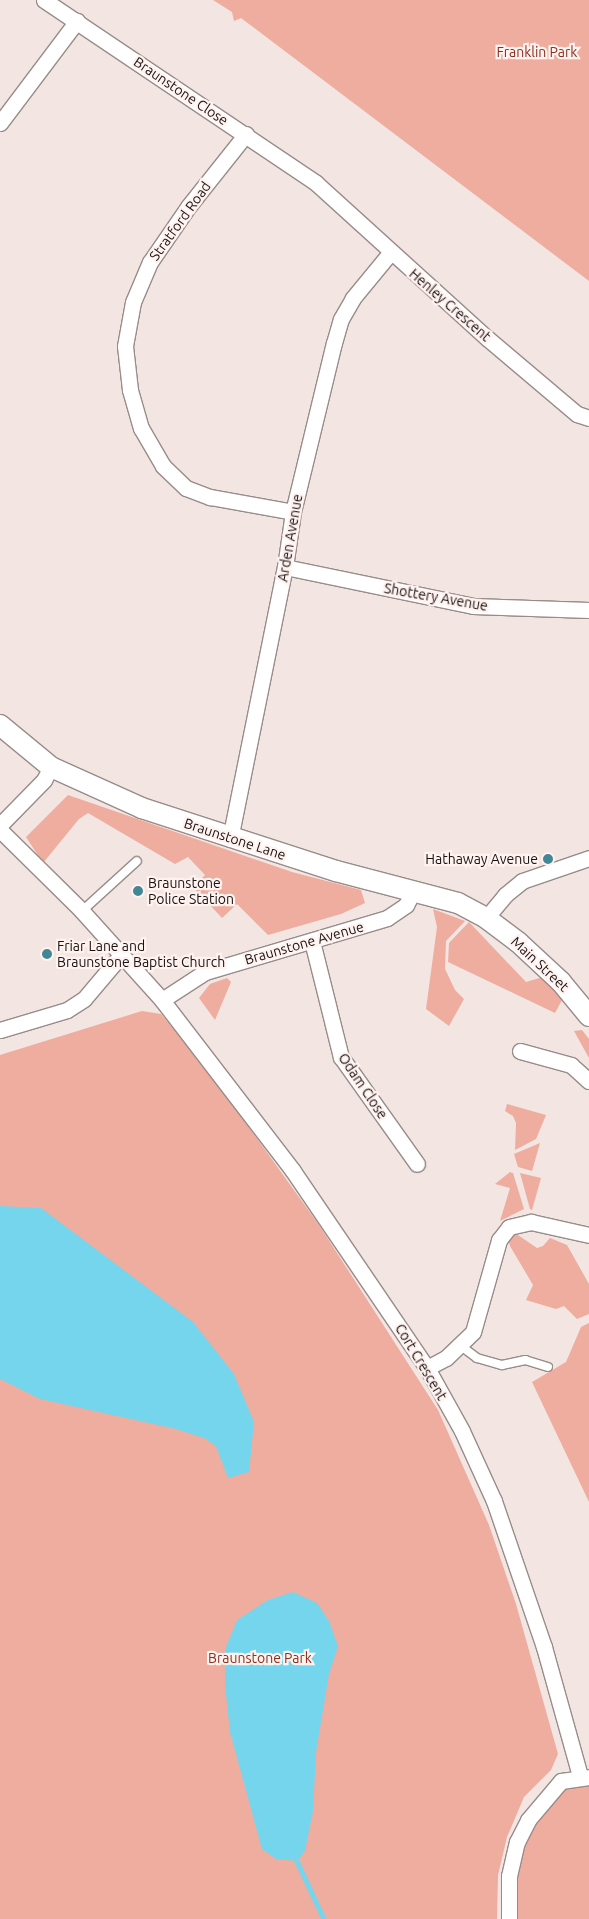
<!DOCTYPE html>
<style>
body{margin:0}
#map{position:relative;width:589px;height:1919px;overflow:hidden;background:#f2e5e2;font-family:Ubuntu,sans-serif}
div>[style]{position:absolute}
.green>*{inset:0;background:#eead9f}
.water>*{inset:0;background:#75d5ec}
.stream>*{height:4.5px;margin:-2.25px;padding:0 2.25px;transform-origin:2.25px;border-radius:2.25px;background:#75d5ec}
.roads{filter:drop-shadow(1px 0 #988c8a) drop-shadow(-1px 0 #988c8a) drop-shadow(0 1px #988c8a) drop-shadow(0 -1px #988c8a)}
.lane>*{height:8px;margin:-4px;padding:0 4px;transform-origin:4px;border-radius:4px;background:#fff}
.street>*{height:15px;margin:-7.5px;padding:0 7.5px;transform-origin:7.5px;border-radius:7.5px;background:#fff}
.secondary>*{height:20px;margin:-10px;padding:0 10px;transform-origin:10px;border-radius:10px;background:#fff}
.dots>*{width:14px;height:14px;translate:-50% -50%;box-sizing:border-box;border:2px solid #fff2ef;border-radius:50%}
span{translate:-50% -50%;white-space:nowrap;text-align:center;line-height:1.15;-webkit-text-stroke:4.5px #fff2ef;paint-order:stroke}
.park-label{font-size:14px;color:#89301f}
.street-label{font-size:14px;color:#171312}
.poi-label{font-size:14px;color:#171312}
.right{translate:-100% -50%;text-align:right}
.left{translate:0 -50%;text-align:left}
</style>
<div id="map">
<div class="green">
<i style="clip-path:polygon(213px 0,589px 0,589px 281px,241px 18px,234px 21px,232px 12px)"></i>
<i style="clip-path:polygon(68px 795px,292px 872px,361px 890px,365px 903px,341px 914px,268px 935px,237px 904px,222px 918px,193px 887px,205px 875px,188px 857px,175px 864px,88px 813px,79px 819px,43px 863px,26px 837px)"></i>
<i style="clip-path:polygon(433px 909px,465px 921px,446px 941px,445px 969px,455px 990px,464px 999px,449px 1026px,426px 1009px,437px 927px)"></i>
<i style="clip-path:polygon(469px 922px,526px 982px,543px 977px,562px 1000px,555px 1013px,448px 962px,449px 943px)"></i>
<i style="clip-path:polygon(227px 978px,231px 982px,215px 1020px,199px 998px,210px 984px)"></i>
<i style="clip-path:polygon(142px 1011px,161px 1014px,205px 1066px,319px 1225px,438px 1410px,489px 1525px,516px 1604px,558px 1754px,551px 1770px,524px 1797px,507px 1837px,498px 1875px,497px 1919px,0 1919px,0 1055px)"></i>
<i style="clip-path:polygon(582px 1030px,589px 1039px,589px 1058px,574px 1031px)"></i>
<i style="clip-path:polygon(507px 1104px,546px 1115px,536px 1139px,515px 1150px,516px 1123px,513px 1116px,505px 1111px)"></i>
<i style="clip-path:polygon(540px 1143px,532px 1171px,518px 1167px,514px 1154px)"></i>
<i style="clip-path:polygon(510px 1172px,513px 1173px,524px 1209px,500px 1221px,510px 1188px,495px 1184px)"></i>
<i style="clip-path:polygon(520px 1173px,541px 1178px,532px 1210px,530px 1209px)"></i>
<i style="clip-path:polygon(515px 1233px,537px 1248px,543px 1246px,550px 1238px,567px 1245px,589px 1284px,589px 1314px,577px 1319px,564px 1306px,556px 1309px,526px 1300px,533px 1285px,510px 1246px,508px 1239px)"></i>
<i style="clip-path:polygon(589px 1323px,589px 1502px,532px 1382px,566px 1362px,581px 1327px)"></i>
<i style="clip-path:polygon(574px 1785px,589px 1785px,589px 1919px,514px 1919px,516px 1865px,526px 1831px,558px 1793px)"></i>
</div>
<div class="water">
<i style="clip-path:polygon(0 1206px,41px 1208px,193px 1322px,234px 1374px,254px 1422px,249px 1472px,228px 1478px,216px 1446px,204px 1438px,176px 1429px,40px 1399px,0 1379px)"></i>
<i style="clip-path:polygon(293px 1592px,317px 1603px,329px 1621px,338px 1646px,329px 1674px,316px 1752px,313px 1811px,305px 1851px,297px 1861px,276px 1859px,262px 1849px,230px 1732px,225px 1684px,226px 1647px,237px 1620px,268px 1600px)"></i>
</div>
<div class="stream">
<i style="left:297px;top:1861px;width:64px;rotate:65deg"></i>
</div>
<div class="roads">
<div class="lane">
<i style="left:82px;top:911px;width:74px;rotate:-42.3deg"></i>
<i style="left:461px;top:1346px;width:20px;rotate:37deg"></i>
<i style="left:477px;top:1358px;width:26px;rotate:16deg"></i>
<i style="left:502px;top:1365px;width:24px;rotate:-12deg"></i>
<i style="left:525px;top:1360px;width:24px;rotate:17deg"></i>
</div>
<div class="street">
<i style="left:44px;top:0;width:328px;rotate:33.9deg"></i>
<i style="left:316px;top:183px;width:231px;rotate:42.2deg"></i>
<i style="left:487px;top:338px;width:118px;rotate:40.2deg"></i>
<i style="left:577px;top:414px;width:13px;rotate:18deg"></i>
<i style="left:0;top:123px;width:128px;rotate:-53deg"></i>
<i style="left:246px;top:134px;width:93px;rotate:128.5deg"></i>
<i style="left:188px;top:207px;width:67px;rotate:124.6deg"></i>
<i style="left:150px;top:262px;width:43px;rotate:113deg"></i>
<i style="left:133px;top:302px;width:45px;rotate:100.3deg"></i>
<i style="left:125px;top:346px;width:44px;rotate:83.5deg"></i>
<i style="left:130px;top:390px;width:40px;rotate:74deg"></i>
<i style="left:141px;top:428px;width:44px;rotate:59.9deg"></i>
<i style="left:163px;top:466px;width:32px;rotate:44deg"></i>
<i style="left:186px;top:488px;width:26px;rotate:21deg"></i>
<i style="left:210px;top:497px;width:84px;rotate:10.2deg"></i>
<i style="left:285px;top:567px;width:192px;rotate:11.7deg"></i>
<i style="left:473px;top:606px;width:116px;rotate:2deg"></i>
<i style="left:0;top:825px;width:63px;rotate:-45.6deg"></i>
<i style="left:44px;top:780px;width:15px;rotate:-62deg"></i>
<i style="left:0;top:830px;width:115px;rotate:44.6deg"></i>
<i style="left:82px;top:911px;width:120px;rotate:48deg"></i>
<i style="left:162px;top:1000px;width:215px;rotate:52.5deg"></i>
<i style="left:293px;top:1171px;width:238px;rotate:55.8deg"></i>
<i style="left:427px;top:1368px;width:72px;rotate:60.9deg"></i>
<i style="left:462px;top:1431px;width:77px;rotate:65.4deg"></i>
<i style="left:494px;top:1501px;width:154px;rotate:71.1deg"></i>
<i style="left:544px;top:1647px;width:134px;rotate:74.4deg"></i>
<i style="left:230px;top:839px;width:278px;rotate:-78.6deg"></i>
<i style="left:285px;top:567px;width:56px;rotate:-81.7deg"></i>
<i style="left:293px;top:512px;width:174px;rotate:-76.4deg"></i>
<i style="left:334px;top:343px;width:25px;rotate:-74deg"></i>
<i style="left:341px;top:319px;width:24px;rotate:-60deg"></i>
<i style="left:353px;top:298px;width:58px;rotate:-50.6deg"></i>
<i style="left:486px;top:918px;width:30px;rotate:-50deg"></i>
<i style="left:505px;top:895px;width:22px;rotate:-39deg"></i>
<i style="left:522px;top:881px;width:71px;rotate:-18.9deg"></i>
<i style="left:312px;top:941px;width:120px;rotate:76deg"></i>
<i style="left:341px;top:1057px;width:131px;rotate:54.6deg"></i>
<i style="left:162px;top:1000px;width:51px;rotate:-33.1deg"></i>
<i style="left:205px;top:972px;width:190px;rotate:-16.5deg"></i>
<i style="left:387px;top:918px;width:23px;rotate:-34deg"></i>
<i style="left:406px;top:905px;width:15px;rotate:-62deg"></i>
<i style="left:0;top:1030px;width:70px;rotate:-16.6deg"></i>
<i style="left:67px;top:1010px;width:20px;rotate:-33deg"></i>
<i style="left:84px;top:999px;width:59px;rotate:-49.8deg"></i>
<i style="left:520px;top:1051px;width:53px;rotate:15.4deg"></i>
<i style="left:571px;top:1065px;width:24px;rotate:42deg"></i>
<i style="left:427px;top:1368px;width:21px;rotate:-28deg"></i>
<i style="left:446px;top:1358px;width:37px;rotate:-44deg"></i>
<i style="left:473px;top:1332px;width:96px;rotate:-74.2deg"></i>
<i style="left:499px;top:1240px;width:16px;rotate:-52deg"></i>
<i style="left:509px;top:1227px;width:23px;rotate:-13deg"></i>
<i style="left:531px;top:1222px;width:59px;rotate:12.6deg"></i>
<i style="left:509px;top:1919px;width:43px;rotate:-90deg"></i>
<i style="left:509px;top:1876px;width:35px;rotate:-77deg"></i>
<i style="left:517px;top:1842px;width:25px;rotate:-63deg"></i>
<i style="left:528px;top:1820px;width:51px;rotate:-49.8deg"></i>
<i style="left:561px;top:1781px;width:28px;rotate:-8deg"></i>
</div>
<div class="secondary">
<i style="left:0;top:725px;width:66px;rotate:39.5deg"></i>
<i style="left:51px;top:767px;width:100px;rotate:24.3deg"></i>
<i style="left:142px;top:808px;width:204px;rotate:18deg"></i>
<i style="left:336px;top:871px;width:126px;rotate:14.7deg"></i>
<i style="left:458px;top:903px;width:32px;rotate:28deg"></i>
<i style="left:486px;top:918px;width:40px;rotate:37deg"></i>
<i style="left:518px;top:942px;width:59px;rotate:42.9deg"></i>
<i style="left:561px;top:982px;width:44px;rotate:50.5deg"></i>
</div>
</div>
<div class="dots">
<i style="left:548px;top:859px;background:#438796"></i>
<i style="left:138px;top:891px;background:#438796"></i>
<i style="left:47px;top:954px;background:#438796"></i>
</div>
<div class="park-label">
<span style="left:537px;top:52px">Franklin Park</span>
<span style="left:260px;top:1658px">Braunstone Park</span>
</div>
<div class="street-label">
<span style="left:181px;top:91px;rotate:34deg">Braunstone Close</span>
<span style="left:180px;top:221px;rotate:-54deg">Stratford Road</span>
<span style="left:450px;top:305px;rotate:41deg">Henley Crescent</span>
<span style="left:290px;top:538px;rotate:-80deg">Arden Avenue</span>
<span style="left:436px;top:597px;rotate:10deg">Shottery Avenue</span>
<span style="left:235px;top:839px;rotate:18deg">Braunstone Lane</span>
<span style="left:304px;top:943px;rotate:-16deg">Braunstone Avenue</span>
<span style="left:540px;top:964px;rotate:43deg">Main Street</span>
<span style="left:363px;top:1086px;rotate:56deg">Odam Close</span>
<span style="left:421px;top:1362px;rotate:59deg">Cort Crescent</span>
</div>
<div class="poi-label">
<span class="right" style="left:538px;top:859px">Hathaway Avenue</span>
<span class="left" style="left:148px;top:891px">Braunstone<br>Police Station</span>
<span class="left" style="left:57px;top:954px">Friar Lane and<br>Braunstone Baptist Church</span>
</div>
</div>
